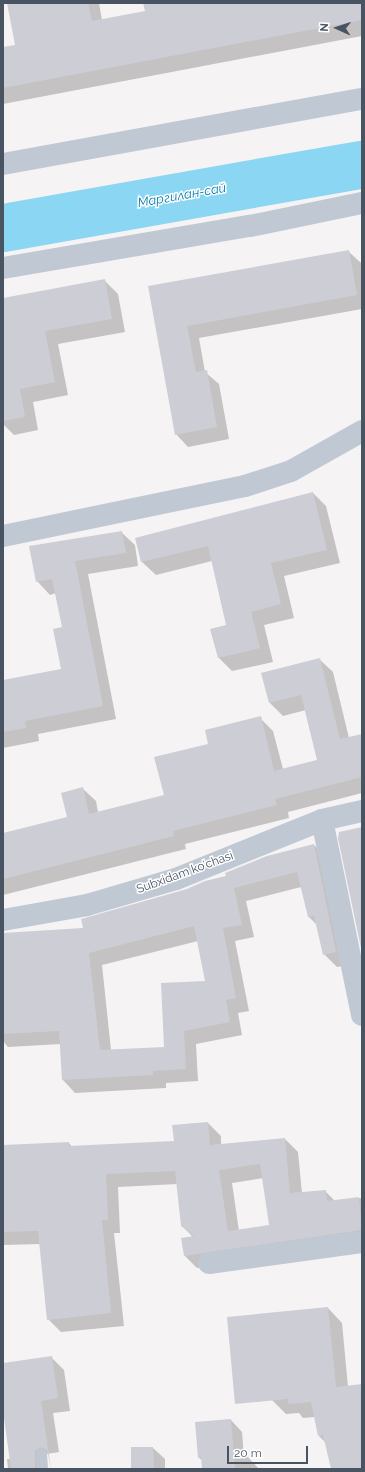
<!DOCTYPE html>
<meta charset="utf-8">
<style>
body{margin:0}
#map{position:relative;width:365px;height:1472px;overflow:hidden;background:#f5f3f3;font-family:Raleway,sans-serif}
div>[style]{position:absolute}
.shadow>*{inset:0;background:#0003}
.river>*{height:48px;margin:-24px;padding:0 24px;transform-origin:24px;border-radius:24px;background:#8bd6f2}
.building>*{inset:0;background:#cdced5}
.lane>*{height:11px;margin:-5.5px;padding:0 5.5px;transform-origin:5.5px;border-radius:5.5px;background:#c0c9d3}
.street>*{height:22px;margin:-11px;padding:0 11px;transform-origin:11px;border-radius:11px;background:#c0c9d3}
span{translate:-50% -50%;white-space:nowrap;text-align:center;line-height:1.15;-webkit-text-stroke:3px #fff;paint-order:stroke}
.street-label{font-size:12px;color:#495462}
.water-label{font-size:13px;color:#047baa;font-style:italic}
.frame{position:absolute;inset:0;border:4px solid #495462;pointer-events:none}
.north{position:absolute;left:317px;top:8px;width:40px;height:40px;-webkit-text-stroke:3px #fff;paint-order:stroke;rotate:273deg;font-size:11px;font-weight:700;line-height:16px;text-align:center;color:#495462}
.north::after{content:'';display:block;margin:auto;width:14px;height:18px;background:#495462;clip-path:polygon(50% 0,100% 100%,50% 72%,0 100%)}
.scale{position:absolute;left:227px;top:1446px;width:81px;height:18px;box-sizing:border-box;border:2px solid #495462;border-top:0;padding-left:5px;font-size:12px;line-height:14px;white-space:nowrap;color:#495462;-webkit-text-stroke:3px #fff;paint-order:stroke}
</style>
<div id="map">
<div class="shadow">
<i style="clip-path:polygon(8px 3px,99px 3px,102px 20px,146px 12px,144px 3px,362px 3px,362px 36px,3px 104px,3px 48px,17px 46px)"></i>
<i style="clip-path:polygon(348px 251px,361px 263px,362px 309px,199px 338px,205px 372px,219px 384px,229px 439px,188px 447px,176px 434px,149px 287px)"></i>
<i style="clip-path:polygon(105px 281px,118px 294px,125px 332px,58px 344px,68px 395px,33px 402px,38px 430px,14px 435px,3px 424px,3px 312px)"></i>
<i style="clip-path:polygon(313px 493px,326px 506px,340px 563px,284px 576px,294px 618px,264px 625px,273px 662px,232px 671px,219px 658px,212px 629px,228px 625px,212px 561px,156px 575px,142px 562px,137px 539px)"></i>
<i style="clip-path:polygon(121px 532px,135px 545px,138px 566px,88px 574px,116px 719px,38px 734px,39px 741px,3px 748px,3px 681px,62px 670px,63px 628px,56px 593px,50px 595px,37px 581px)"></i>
<i style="clip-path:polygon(319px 659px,333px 672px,349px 738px,362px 735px,362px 793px,288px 812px,289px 818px,185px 844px,186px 849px,3px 895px,3px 834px,68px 818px,82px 788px,96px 801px,98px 812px,165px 796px,209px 745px,260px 718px,273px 731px,283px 769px,318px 760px,306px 710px,283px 716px,270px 703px,262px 673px)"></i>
<i style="clip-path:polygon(evenodd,314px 845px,327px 858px,349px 965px,337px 967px,324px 954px,317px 925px,309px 917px,301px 887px,246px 901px,254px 937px,235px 941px,249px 1011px,238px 1013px,242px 1035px,196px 1044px,198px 1081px,166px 1083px,166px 1088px,75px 1093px,63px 1080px,61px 1044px,8px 1047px,3px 1041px,3px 934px,85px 929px,314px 845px,198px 941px,206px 982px,165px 1048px,111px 1050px,102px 965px,198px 941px)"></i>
<i style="clip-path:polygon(evenodd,208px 1123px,221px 1136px,221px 1145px,285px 1139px,298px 1152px,302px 1193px,325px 1191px,335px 1201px,362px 1198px,362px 1244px,197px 1268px,184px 1255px,194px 1238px,182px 1226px,178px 1184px,118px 1187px,120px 1233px,114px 1233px,124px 1326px,61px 1332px,48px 1319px,40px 1244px,3px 1245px,3px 1146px,69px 1143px,72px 1147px,175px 1142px,208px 1123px,264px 1178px,270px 1226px,239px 1231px,232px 1183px,264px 1178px)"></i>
<i style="clip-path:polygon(328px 1308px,342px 1323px,348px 1387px,362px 1385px,362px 1469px,332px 1469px,326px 1443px,319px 1436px,315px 1417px,303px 1418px,299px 1413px,286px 1414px,272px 1400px)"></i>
<i style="clip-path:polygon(51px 1357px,64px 1370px,70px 1411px,53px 1413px,59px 1452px,41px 1455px,42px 1469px,8px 1469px,7px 1459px,11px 1459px,3px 1404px,3px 1364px)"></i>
<i style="clip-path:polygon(231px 1420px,242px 1432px,244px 1457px,247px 1456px,259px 1469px,203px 1469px,203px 1461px,198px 1457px)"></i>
<i style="clip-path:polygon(153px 1448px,165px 1459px,165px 1469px,132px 1469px)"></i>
</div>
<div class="river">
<i style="left:3px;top:228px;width:364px;rotate:-10deg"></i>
</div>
<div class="building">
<i style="clip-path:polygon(7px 3px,88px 3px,92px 21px,145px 11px,143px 3px,362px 3px,362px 20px,3px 88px,3px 47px,15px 45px)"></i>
<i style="clip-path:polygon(349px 250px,357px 295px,187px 326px,196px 372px,207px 370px,217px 427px,175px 435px,148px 286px)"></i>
<i style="clip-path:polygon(105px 279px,112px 319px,45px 331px,55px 382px,20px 389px,25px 417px,3px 421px,3px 298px)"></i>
<i style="clip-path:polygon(313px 492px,327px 550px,271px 563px,281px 604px,251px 612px,260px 648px,218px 658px,210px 629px,226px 625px,208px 546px,141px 562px,135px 538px)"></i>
<i style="clip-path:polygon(122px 531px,126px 553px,75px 561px,103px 706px,25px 721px,26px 728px,3px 732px,3px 680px,61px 669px,53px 629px,62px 627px,52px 579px,36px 582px,29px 546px)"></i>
<i style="clip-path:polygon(320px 658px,340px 739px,362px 734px,362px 777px,275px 799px,277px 805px,173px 831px,174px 836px,3px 879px,3px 833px,67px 817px,61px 793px,83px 787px,89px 814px,164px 795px,154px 757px,208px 744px,205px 730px,261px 716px,274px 771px,317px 760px,301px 695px,269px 703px,261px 673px)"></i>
<i style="clip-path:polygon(362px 827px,362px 947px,361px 948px,338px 838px,339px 832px)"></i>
<i style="clip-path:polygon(evenodd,314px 844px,336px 952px,323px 955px,314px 916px,308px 917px,297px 872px,234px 888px,242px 925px,223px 928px,236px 998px,226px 1000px,230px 1022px,184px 1031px,186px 1069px,153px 1071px,153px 1075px,62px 1080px,59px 1031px,3px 1034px,3px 933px,83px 928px,81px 919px,187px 889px,205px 881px,226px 876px,225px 873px,267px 856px,314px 844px,194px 926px,205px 981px,161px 983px,164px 1047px,100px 1050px,89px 953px,194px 926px)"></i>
<i style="clip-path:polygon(evenodd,208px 1122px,210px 1145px,285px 1138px,290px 1193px,326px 1190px,327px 1201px,359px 1197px,362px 1230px,184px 1256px,181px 1238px,194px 1236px,181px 1226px,175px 1171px,106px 1174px,108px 1220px,102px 1220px,111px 1313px,47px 1320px,38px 1231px,3px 1232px,3px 1145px,69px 1142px,69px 1146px,174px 1141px,172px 1125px,208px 1122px,260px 1164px,269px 1225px,228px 1231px,219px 1170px,260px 1164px)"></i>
<i style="clip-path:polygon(328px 1307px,336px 1387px,362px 1384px,362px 1469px,331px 1469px,323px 1435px,318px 1436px,311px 1402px,288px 1404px,288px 1399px,235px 1404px,227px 1317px)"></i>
<i style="clip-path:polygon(52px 1356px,58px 1398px,41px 1401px,51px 1469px,47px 1450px,41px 1447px,35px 1451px,35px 1469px,11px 1469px,3px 1411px,3px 1363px)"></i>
<i style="clip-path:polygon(231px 1419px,235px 1469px,202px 1469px,201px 1457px,198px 1458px,195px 1422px)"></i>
<i style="clip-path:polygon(131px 1447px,153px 1447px,154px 1469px,131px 1469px)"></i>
</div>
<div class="lane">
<i style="left:41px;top:1454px;width:15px;rotate:86deg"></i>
</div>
<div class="street">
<i style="left:3px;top:164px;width:365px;rotate:-10.3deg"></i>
<i style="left:3px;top:268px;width:251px;rotate:-9.7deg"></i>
<i style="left:250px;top:226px;width:114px;rotate:-11.6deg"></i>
<i style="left:3px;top:536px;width:247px;rotate:-11.7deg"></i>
<i style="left:245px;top:486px;width:48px;rotate:-18.1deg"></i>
<i style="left:291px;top:471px;width:81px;rotate:-29.4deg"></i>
<i style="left:322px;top:820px;width:199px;rotate:78.4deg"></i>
<i style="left:3px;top:920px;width:85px;rotate:-10.1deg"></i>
<i style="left:87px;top:905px;width:93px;rotate:-16.3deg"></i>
<i style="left:176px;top:879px;width:157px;rotate:-22deg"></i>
<i style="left:322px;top:820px;width:41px;rotate:-12.7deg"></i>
<i style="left:209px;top:1263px;width:154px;rotate:-7.8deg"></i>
</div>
<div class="street-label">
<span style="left:185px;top:873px;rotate:-20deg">Subxidam koʻchasi</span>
</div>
<div class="water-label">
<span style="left:182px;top:196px;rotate:-10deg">Маргилан-сай</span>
</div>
<div class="frame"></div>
<div class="north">N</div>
<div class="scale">20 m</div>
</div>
